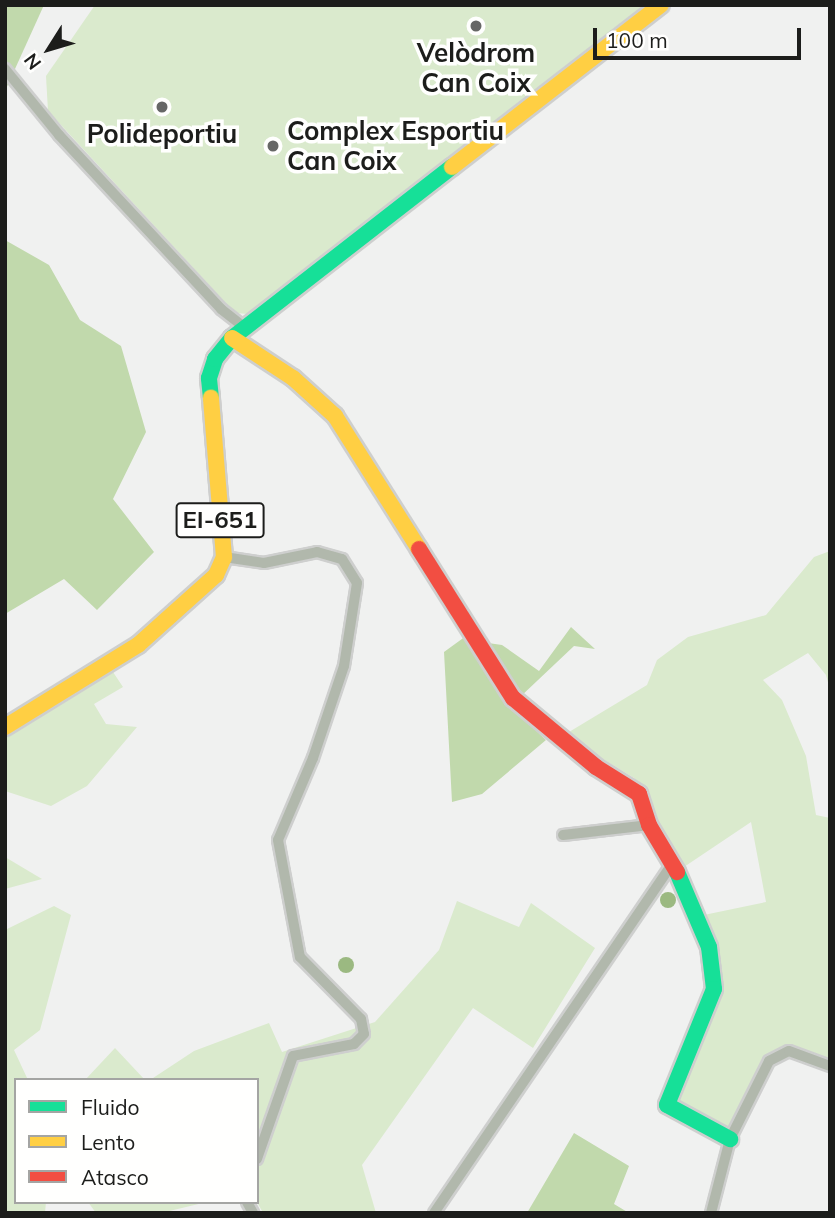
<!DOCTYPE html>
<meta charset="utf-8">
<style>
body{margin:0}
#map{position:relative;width:835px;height:1218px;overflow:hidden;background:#f0f1f0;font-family:Mulish,sans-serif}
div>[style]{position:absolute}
.green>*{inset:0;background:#daeacd}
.forest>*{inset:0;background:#c1d9ac}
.water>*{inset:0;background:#9bb981}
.round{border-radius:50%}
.roads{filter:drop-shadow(2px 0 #cecfce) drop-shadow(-2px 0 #cecfce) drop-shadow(0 2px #cecfce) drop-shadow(0 -2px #cecfce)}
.street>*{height:10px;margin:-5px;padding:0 5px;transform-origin:5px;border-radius:5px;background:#b1b8ac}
.fast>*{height:16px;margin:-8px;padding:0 8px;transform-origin:8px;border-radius:8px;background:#16e098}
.slow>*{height:16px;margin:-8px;padding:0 8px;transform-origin:8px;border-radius:8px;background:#ffcf43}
.jam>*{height:16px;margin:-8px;padding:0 8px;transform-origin:8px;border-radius:8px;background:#f24e42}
.dots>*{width:19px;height:19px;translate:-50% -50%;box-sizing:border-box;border:4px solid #fffffe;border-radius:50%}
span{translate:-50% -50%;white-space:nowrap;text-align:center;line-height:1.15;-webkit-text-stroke:7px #fffffe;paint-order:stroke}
.shield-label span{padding:2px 5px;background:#fffffe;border:2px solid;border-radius:5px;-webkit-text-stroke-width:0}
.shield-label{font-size:24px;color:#1c1d1b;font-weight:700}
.poi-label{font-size:26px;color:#1c1d1b;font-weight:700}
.left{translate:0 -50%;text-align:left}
.frame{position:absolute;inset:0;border:7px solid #1c1d1b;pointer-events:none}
.legend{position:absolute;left:14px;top:1078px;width:245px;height:126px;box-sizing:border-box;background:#fffffe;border:2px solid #a4a5a3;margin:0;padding:9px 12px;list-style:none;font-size:21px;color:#1c1d1b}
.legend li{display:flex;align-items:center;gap:14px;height:35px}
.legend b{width:35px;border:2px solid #a4a5a3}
.north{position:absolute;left:14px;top:14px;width:70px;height:70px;-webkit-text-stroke:5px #fffffe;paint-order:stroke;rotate:233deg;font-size:19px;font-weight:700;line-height:28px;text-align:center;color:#1c1d1b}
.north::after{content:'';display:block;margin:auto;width:24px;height:32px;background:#1c1d1b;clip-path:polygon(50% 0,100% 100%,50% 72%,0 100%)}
.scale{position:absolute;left:593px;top:28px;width:208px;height:32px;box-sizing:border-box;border:4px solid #1c1d1b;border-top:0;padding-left:9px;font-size:21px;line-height:24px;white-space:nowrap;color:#1c1d1b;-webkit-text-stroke:5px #fffffe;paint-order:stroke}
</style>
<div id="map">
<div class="green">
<i style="clip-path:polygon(95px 5px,645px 5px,248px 314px,235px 313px,48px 111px,46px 76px)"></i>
<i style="clip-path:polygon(830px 551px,830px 690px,826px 675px,808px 653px,763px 680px,782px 700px,806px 756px,816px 815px,830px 818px,830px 1063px,789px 1048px,768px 1058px,729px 1128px,719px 1130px,675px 1100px,718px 999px,699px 916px,766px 902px,751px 822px,681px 869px,634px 778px,564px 735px,647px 685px,657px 660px,688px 637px,766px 615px,814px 557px)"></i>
<i style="clip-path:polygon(113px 672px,123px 687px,94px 704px,106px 724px,137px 727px,87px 786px,51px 806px,5px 791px,5px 734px)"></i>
<i style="clip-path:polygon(5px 857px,42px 879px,5px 889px)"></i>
<i style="clip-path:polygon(457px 901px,519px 927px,531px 903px,595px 948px,533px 1048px,473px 1008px,362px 1165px,376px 1213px,263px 1213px,257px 1202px,257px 1080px,150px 1080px,194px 1051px,269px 1023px,282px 1052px,375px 1022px,439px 950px)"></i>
<i style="clip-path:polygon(54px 906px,71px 915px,40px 1030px,14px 1050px,28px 1080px,16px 1080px,16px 1202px,46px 1202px,45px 1213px,5px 1213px,5px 930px)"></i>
<i style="clip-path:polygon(115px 1048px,145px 1080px,85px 1080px)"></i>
<i style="clip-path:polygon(88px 1202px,207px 1202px,161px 1213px,96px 1213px)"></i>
</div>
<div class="forest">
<i style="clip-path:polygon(5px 5px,44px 5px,5px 91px)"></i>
<i style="clip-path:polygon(5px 240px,49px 265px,80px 320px,121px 346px,146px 432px,113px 499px,154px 552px,97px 610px,64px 579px,5px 614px)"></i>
<i style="clip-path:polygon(571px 627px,595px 649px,574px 646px,519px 698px,481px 642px,502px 645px,539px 671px)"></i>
<i style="clip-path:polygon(466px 636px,510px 706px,546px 740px,482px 794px,452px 802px,444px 652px)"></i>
<i style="clip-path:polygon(574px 1133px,629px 1166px,614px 1204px,629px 1213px,527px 1213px)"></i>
</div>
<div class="water">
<i class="round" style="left:660px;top:892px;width:16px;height:16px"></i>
<i class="round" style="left:338px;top:957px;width:16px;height:16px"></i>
</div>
<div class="roads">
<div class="street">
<i style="left:5px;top:69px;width:85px;rotate:50.7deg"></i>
<i style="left:59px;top:135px;width:238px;rotate:47deg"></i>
<i style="left:221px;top:309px;width:31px;rotate:38deg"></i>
<i style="left:224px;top:557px;width:40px;rotate:8.5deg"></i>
<i style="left:264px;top:563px;width:54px;rotate:-11.7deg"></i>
<i style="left:317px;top:552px;width:26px;rotate:16deg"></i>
<i style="left:342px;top:559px;width:28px;rotate:58deg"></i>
<i style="left:357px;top:583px;width:84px;rotate:98.9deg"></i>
<i style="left:344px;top:666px;width:97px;rotate:108.6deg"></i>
<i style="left:313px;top:758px;width:89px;rotate:113.1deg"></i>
<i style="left:278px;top:840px;width:119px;rotate:79.4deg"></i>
<i style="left:300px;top:957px;width:87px;rotate:45.5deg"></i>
<i style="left:361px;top:1019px;width:15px;rotate:79deg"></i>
<i style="left:364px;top:1034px;width:14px;rotate:135deg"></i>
<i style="left:354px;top:1044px;width:62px;rotate:168.9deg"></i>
<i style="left:293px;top:1056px;width:109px;rotate:109.3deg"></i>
<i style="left:563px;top:835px;width:87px;rotate:-6.6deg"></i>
<i style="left:247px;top:1202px;width:13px;rotate:61deg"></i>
<i style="left:434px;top:1213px;width:424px;rotate:-55.7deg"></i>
<i style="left:711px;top:1213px;width:76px;rotate:-75.6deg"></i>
<i style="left:730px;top:1139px;width:87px;rotate:-63.4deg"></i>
<i style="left:769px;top:1061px;width:22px;rotate:-27deg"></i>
<i style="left:789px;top:1051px;width:44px;rotate:20.1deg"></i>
</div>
<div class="fast">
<i style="left:211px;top:398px;width:20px;rotate:-96deg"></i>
<i style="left:209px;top:378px;width:20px;rotate:-72deg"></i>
<i style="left:215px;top:359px;width:27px;rotate:-51deg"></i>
<i style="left:232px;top:338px;width:279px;rotate:-37.9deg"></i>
<i style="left:677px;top:872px;width:82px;rotate:66.9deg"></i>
<i style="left:709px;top:947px;width:42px;rotate:83.2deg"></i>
<i style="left:714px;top:989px;width:125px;rotate:112.1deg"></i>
<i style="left:667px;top:1105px;width:72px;rotate:28.4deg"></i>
</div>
<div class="slow">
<i style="left:452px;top:167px;width:264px;rotate:-37.8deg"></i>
<i style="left:232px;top:338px;width:73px;rotate:33.3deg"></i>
<i style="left:293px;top:378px;width:57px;rotate:42.1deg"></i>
<i style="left:335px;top:416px;width:157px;rotate:57.7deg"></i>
<i style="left:5px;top:727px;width:156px;rotate:-31.7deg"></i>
<i style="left:138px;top:645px;width:105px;rotate:-41.9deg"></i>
<i style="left:216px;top:575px;width:20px;rotate:-66deg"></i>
<i style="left:224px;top:557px;width:160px;rotate:-94.7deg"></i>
</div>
<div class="jam">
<i style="left:419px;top:549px;width:176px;rotate:57.8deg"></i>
<i style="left:513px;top:698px;width:108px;rotate:39.7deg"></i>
<i style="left:596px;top:767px;width:51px;rotate:32.1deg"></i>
<i style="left:639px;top:794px;width:33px;rotate:72deg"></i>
<i style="left:649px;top:825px;width:55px;rotate:59.2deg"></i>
</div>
</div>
<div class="dots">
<i style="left:476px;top:26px;background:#666766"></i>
<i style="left:162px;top:107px;background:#666766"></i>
<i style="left:273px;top:146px;background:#666766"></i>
</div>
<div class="shield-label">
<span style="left:220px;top:520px">EI-651</span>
</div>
<div class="poi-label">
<span style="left:476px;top:68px">Velòdrom<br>Can Coix</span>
<span class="left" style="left:287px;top:146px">Complex Esportiu<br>Can Coix</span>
<span style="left:162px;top:134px">Polideportiu</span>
</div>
<div class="frame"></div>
<ul class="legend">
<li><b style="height:9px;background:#16e098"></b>Fluido</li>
<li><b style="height:9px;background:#ffcf43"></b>Lento</li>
<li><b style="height:9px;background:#f24e42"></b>Atasco</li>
</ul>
<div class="north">N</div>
<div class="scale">100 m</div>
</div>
